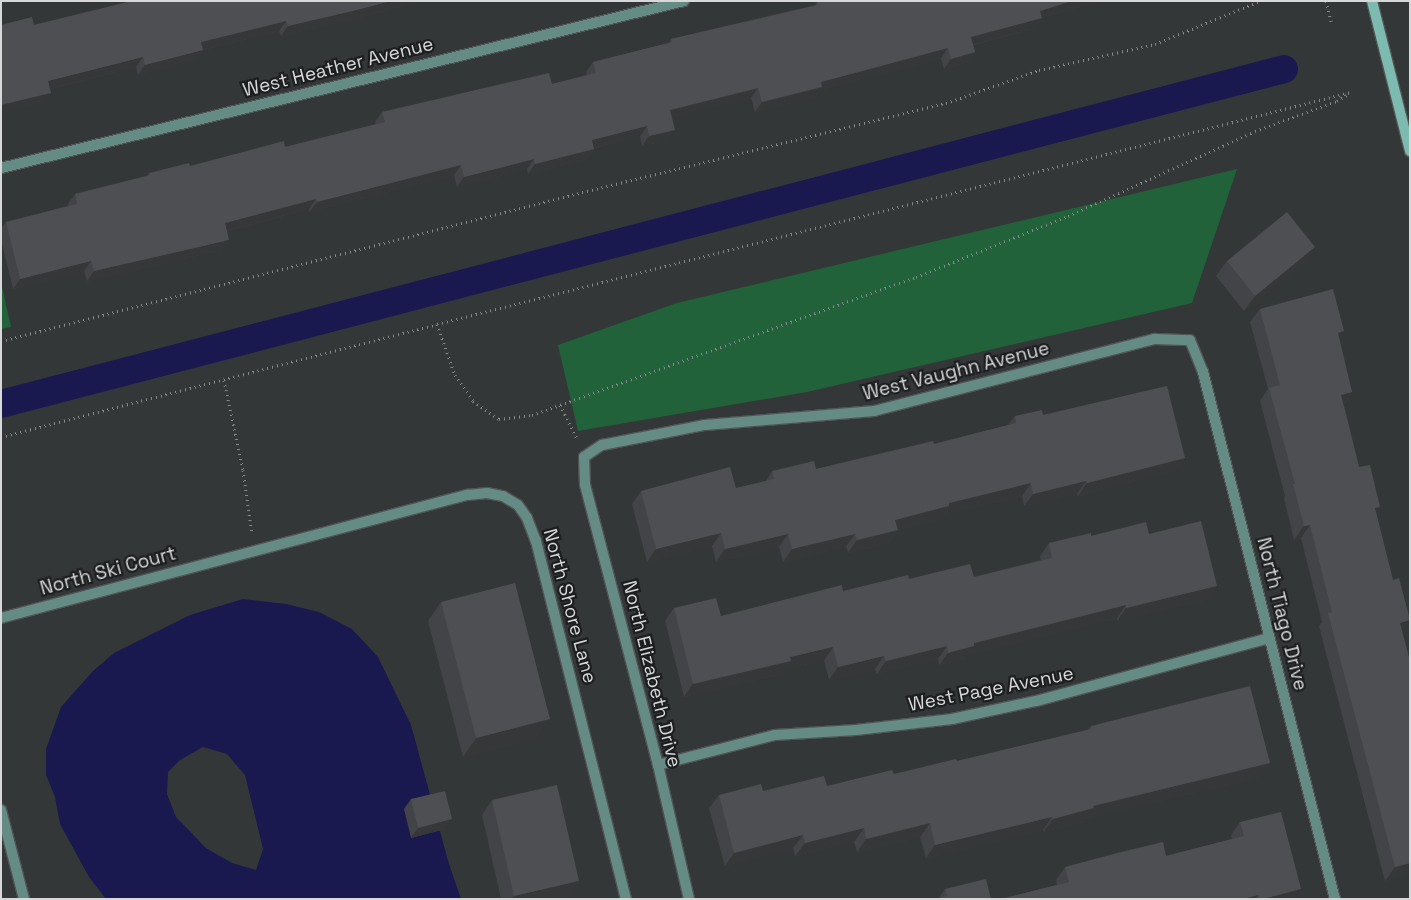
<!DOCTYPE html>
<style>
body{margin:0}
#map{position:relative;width:1411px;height:900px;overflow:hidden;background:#343738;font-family:"Space Grotesk",sans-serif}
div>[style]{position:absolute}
.green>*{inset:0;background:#21623a}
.water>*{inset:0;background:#19194f}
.canal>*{height:28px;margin:-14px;padding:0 14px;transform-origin:14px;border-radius:14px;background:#19194f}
.path>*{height:3px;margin-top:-1.5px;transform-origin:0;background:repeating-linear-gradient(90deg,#868889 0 1px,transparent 0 5px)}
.roads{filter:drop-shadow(1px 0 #515455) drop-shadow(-1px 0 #515455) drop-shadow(0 1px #515455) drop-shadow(0 -1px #515455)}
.street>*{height:10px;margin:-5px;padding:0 5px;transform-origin:5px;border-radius:5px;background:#658b85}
.secondary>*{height:10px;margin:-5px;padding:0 5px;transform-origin:5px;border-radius:5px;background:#7dbbb1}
.wall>*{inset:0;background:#424447}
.shaded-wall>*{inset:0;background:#363739}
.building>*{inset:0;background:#4d4f52}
span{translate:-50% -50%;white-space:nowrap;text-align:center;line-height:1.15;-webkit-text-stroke:4.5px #1d1e1f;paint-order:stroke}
.street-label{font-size:19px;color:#d6d8d9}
.frame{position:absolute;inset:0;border:2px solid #d6d8d9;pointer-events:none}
</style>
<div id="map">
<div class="green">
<i style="clip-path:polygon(1237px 169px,1192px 303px,807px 392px,578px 431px,558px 345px,677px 303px)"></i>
<i style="clip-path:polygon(1px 282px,11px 327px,1px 329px)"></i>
</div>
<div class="water">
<i style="clip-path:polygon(evenodd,243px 599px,286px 604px,319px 612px,352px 629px,378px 657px,411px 725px,449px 864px,461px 899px,106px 899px,89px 877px,60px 824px,55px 797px,46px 775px,46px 749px,61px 707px,93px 671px,114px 653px,190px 615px,243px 599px,203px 747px,227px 754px,245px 775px,263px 849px,256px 870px,232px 863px,206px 848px,176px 817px,167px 794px,168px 772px,180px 760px,203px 747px)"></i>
</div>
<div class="canal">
<i style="left:1px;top:404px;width:1326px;rotate:-14.63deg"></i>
</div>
<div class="path">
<i style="left:1326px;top:1px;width:21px;rotate:76deg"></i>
<i style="left:437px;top:324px;width:54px;rotate:70.6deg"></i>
<i style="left:455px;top:375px;width:32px;rotate:55deg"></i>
<i style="left:473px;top:401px;width:32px;rotate:35deg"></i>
<i style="left:499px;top:419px;width:33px;rotate:-7deg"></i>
<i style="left:532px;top:415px;width:408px;rotate:-19.8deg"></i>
<i style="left:916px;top:277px;width:164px;rotate:-21.9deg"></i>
<i style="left:1068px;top:216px;width:205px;rotate:-24.4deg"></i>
<i style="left:1255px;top:131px;width:87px;rotate:-20.1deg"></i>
<i style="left:1337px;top:101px;width:13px;rotate:-32deg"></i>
<i style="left:1px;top:341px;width:605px;rotate:-14.36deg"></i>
<i style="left:587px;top:191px;width:370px;rotate:-13.8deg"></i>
<i style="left:946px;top:103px;width:99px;rotate:-19.5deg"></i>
<i style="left:1039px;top:70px;width:119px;rotate:-12.6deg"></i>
<i style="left:1155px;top:44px;width:113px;rotate:-22.3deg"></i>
<i style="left:224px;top:380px;width:92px;rotate:78.1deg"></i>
<i style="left:243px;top:470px;width:65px;rotate:82deg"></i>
<i style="left:560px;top:405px;width:39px;rotate:63deg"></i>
<i style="left:1px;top:437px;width:450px;rotate:-14.5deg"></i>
<i style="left:437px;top:324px;width:943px;rotate:-14.24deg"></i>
</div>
<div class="roads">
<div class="street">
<i style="left:1px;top:168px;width:703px;rotate:-13.74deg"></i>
<i style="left:1px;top:618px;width:483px;rotate:-14.8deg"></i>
<i style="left:468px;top:495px;width:19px;rotate:-6deg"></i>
<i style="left:487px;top:493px;width:16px;rotate:11deg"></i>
<i style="left:503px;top:496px;width:17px;rotate:31deg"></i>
<i style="left:518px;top:505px;width:16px;rotate:55deg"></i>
<i style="left:527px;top:518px;width:25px;rotate:69deg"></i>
<i style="left:536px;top:541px;width:369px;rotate:75.9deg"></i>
<i style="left:658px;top:765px;width:121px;rotate:-14.4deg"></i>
<i style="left:775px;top:735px;width:81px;rotate:-3.5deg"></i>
<i style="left:856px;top:730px;width:97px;rotate:-6.5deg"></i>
<i style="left:952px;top:719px;width:86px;rotate:-12.1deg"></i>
<i style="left:1036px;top:701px;width:241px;rotate:-15.1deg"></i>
<i style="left:1px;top:810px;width:92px;rotate:75.5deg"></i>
<i style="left:689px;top:899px;width:138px;rotate:-103deg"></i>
<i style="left:658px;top:765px;width:289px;rotate:-104.6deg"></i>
<i style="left:585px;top:485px;width:28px;rotate:-92deg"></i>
<i style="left:584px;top:457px;width:22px;rotate:-34deg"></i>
<i style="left:602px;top:445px;width:105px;rotate:-11deg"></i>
<i style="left:705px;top:425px;width:170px;rotate:-4.7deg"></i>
<i style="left:874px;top:411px;width:290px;rotate:-14.4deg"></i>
<i style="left:1155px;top:339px;width:35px;rotate:2deg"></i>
<i style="left:1190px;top:340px;width:35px;rotate:68deg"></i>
<i style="left:1203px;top:372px;width:543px;rotate:75.94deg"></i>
</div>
<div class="secondary">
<i style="left:1372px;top:1px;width:155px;rotate:75.8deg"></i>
</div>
</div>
<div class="wall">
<i style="clip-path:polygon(132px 1px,422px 1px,350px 20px,281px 36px,279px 31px,203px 50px,196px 60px,138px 75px,136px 67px,50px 89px,51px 93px,44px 103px,34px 25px)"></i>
<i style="clip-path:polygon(820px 1px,1099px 1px,1041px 18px,1035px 28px,973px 45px,975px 52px,968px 62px,944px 69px,941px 58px,820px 90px,815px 97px,755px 112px,751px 98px,672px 117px,668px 140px,642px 146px,640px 136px,594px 148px,594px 149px,587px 159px,528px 174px,527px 169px,457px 187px,454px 175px,309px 212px,309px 209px,227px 231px,222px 250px,87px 281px,84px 271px,13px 289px,1px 240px,1px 229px,6px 222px,68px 206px,68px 204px,75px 194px,147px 176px,149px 173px,190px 166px,285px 147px,376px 124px,375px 122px,382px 112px,552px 84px,587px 75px,586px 72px,593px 62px,669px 43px,671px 39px,815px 5px,817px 2px)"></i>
<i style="clip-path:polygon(1227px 261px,1305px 262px,1244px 311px,1216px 276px)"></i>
<i style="clip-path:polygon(1260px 309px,1339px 339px,1352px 392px,1344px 405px,1359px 467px,1376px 512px,1402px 631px,1410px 874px,1385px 881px,1319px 626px,1322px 622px,1301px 538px,1294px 540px,1284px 498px,1285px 496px,1260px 401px,1268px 389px,1250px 322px)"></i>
<i style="clip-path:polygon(1043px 415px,1185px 458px,1176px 470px,1078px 496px,1077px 494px,1024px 506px,1022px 496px,943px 515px,940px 519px,898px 530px,889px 543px,848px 553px,846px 546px,783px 562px,779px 547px,716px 562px,712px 546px,647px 562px,632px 504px,641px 491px,736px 488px,766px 481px,772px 471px,816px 469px,934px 444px,1008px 425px,1015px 416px)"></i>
<i style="clip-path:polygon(1149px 534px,1208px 599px,1117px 621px,1117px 618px,968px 655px,965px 659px,939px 665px,938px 659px,877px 674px,875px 669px,829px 680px,824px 660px,786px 669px,782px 674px,684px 697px,665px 621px,674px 608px,721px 616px,843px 591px,909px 579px,974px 577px,1041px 560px,1040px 556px,1049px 543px,1091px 536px)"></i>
<i style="clip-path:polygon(441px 602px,537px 738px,463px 757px,428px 621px)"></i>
<i style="clip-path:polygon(1091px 726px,1260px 777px,1087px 818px,1084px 822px,1043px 832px,1043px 830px,926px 858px,920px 837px,857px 852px,854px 842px,795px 856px,793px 848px,725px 866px,709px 808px,719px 795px,827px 786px,894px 774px,957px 761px,1088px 730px)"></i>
<i style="clip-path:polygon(411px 799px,445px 829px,411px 838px,404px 809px)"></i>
<i style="clip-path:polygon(492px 800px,568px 896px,555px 899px,501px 899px,482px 815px)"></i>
<i style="clip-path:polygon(1240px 822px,1294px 899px,1001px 899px,1057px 885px,1056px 880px,1065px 867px,1166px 856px,1232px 839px,1231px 835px)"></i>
<i style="clip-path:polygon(945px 889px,991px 899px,939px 897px)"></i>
</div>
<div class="shaded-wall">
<i style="clip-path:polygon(391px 1px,422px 1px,350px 20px,281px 36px,288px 26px)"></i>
<i style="clip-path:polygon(1072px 1px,1099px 1px,1041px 18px,1035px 28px,964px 47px,971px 37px,1040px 11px)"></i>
<i style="clip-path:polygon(286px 21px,279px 31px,194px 52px,201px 42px)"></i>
<i style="clip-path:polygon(948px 48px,941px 58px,820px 90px,815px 97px,755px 112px,762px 102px,821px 82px)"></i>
<i style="clip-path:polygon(203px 50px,196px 60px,138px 75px,145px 65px)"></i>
<i style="clip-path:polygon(975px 52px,968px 62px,944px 69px,951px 59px)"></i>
<i style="clip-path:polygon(143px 57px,136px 67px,41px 91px,48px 81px)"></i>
<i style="clip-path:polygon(758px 88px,751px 98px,663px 120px,670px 110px)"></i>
<i style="clip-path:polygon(51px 93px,44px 103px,1px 114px,1px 105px)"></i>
<i style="clip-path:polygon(647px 126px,640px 136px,585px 150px,592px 140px)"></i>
<i style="clip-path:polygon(675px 130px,668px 140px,642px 146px,649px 136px)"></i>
<i style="clip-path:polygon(594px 149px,587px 159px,528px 174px,535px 164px)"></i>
<i style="clip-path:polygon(534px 159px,527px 169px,457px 187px,464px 177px)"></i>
<i style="clip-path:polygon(461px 165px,454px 175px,309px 212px,317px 202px)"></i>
<i style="clip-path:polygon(316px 199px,309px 209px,218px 233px,225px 223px)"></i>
<i style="clip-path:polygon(229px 240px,222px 250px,87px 281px,94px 271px)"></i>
<i style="clip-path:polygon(1315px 247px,1305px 262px,1244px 311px,1255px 296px)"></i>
<i style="clip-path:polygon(91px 261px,84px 271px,13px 289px,20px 279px)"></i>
<i style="clip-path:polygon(1344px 331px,1335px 344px,1338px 333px)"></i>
<i style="clip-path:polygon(1352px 392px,1343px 406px,1341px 395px)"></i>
<i style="clip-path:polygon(1185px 458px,1176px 470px,1078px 496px,1087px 483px)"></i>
<i style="clip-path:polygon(1086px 481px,1077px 494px,1024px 506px,1033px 494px)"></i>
<i style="clip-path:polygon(1031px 483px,1022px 496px,943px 515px,940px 519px,886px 533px,895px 520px,949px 503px)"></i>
<i style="clip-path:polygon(1310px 525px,1301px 538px,1294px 540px,1304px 526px)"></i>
<i style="clip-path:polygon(898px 530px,889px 543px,848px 553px,857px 540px)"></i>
<i style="clip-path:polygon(721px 533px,712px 546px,647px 562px,656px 549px)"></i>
<i style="clip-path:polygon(788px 534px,779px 547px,716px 562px,725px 549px)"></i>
<i style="clip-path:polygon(855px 534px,846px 546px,783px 562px,792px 549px)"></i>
<i style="clip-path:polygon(1217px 586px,1208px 599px,1117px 621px,1126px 608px)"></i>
<i style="clip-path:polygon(1126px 605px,1117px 618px,968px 655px,965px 659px,939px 665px,948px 653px,974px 643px)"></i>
<i style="clip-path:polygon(1410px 620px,1400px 634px,1400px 623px)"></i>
<i style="clip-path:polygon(947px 646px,938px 659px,877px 674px,886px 661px)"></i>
<i style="clip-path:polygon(833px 647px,824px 660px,786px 669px,782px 674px,684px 697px,693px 684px,790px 657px)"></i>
<i style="clip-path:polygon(884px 656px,875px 669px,829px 680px,838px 667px)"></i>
<i style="clip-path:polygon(550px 719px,537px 738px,463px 757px,476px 738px)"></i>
<i style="clip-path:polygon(1270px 763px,1260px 777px,1087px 818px,1084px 822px,1043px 832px,1053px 819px,1093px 806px)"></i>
<i style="clip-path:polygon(1052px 817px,1043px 830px,926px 858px,935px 845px)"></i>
<i style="clip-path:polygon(452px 819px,445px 829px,411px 838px,418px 828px)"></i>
<i style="clip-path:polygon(930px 823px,920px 837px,857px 852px,866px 839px)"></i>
<i style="clip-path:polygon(864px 828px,854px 842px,795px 856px,805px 843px)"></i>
<i style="clip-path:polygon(803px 835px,793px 848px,725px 866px,734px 853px)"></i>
<i style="clip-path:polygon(1410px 863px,1410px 874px,1385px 881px,1395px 867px)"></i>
<i style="clip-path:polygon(579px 881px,568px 896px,555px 899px,512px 899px,514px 896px)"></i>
<i style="clip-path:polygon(1301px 889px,1294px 899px,1263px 899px)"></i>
<i style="clip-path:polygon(1258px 895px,1256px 899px,1243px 899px)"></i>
</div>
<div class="building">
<i style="clip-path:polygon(132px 1px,391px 1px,357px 10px,288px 26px,286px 21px,201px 42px,203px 50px,145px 65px,143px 57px,48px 81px,51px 93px,1px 105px,1px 25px,32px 17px,34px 25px)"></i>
<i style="clip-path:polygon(820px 1px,1072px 1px,1040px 11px,1042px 18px,971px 37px,975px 52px,951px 59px,948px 48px,821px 82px,822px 87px,762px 102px,758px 88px,670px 110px,675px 130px,649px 136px,647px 126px,592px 140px,594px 149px,535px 164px,534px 159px,464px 177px,461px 165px,317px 202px,316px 199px,225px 223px,229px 240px,94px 271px,91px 261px,20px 279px,6px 222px,77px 204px,75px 194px,150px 175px,149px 173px,189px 163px,190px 166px,284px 141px,285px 147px,385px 122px,382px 112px,549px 73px,552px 84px,596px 73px,593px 62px,672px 42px,671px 39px,818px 5px,817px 2px)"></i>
<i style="clip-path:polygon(1287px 212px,1315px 247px,1255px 296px,1227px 261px)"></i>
<i style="clip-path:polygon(1333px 289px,1344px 331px,1338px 333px,1352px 392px,1341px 395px,1359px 467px,1370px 465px,1380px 507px,1375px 508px,1393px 580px,1399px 578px,1410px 620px,1400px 623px,1410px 661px,1410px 863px,1395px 867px,1328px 613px,1332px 612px,1310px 525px,1304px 526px,1293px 484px,1295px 484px,1269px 388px,1280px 385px,1260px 309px)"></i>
<i style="clip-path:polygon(1167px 386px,1185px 458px,1087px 483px,1086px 481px,1033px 494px,1031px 483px,949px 503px,949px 506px,895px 520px,898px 530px,857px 540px,855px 534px,792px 549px,788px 534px,725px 549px,721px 533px,656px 549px,641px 491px,730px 467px,736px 488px,774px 479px,772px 471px,814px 461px,816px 469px,933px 441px,934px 444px,1016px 423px,1015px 416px,1042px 410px,1043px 415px)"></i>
<i style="clip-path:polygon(1201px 521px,1217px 586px,1126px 608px,1126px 605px,974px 643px,974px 646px,948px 653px,947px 646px,886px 661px,884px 656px,838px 667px,833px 647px,790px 657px,791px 661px,693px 684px,674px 608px,716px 598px,721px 616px,842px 585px,843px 591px,908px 575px,909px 579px,970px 564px,974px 577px,1052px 558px,1049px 543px,1091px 533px,1091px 536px,1146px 522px,1149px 534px)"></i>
<i style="clip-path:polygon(515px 583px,550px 719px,476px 738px,441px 602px)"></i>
<i style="clip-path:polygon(1250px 686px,1270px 763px,1093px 806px,1094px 808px,1053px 819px,1052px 817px,935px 845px,930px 823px,866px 839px,864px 828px,805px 843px,803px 835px,734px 853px,719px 795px,761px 784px,763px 791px,824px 776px,827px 786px,892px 770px,894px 774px,956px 759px,957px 761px,1091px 729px,1091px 726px)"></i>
<i style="clip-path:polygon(557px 785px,579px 881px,514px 896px,492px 800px)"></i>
<i style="clip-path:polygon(445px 791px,452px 819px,418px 828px,411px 799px)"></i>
<i style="clip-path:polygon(1281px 812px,1301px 889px,1263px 899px,1259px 899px,1258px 895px,1243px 899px,1001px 899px,1069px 882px,1065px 867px,1121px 852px,1163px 842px,1166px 856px,1244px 836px,1240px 822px)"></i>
<i style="clip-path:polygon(986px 879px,991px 899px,934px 899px,947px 896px,945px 889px)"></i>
</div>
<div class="street-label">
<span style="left:338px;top:67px;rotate:-14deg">West Heather Avenue</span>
<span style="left:956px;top:371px;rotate:-14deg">West Vaughn Avenue</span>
<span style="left:108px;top:571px;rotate:-15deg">North Ski Court</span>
<span style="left:570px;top:606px;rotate:75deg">North Shore Lane</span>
<span style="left:1282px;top:614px;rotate:76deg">North Tiago Drive</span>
<span style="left:652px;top:674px;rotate:76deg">North Elizabeth Drive</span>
<span style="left:991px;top:689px;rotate:-11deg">West Page Avenue</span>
</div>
<div class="frame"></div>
</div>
